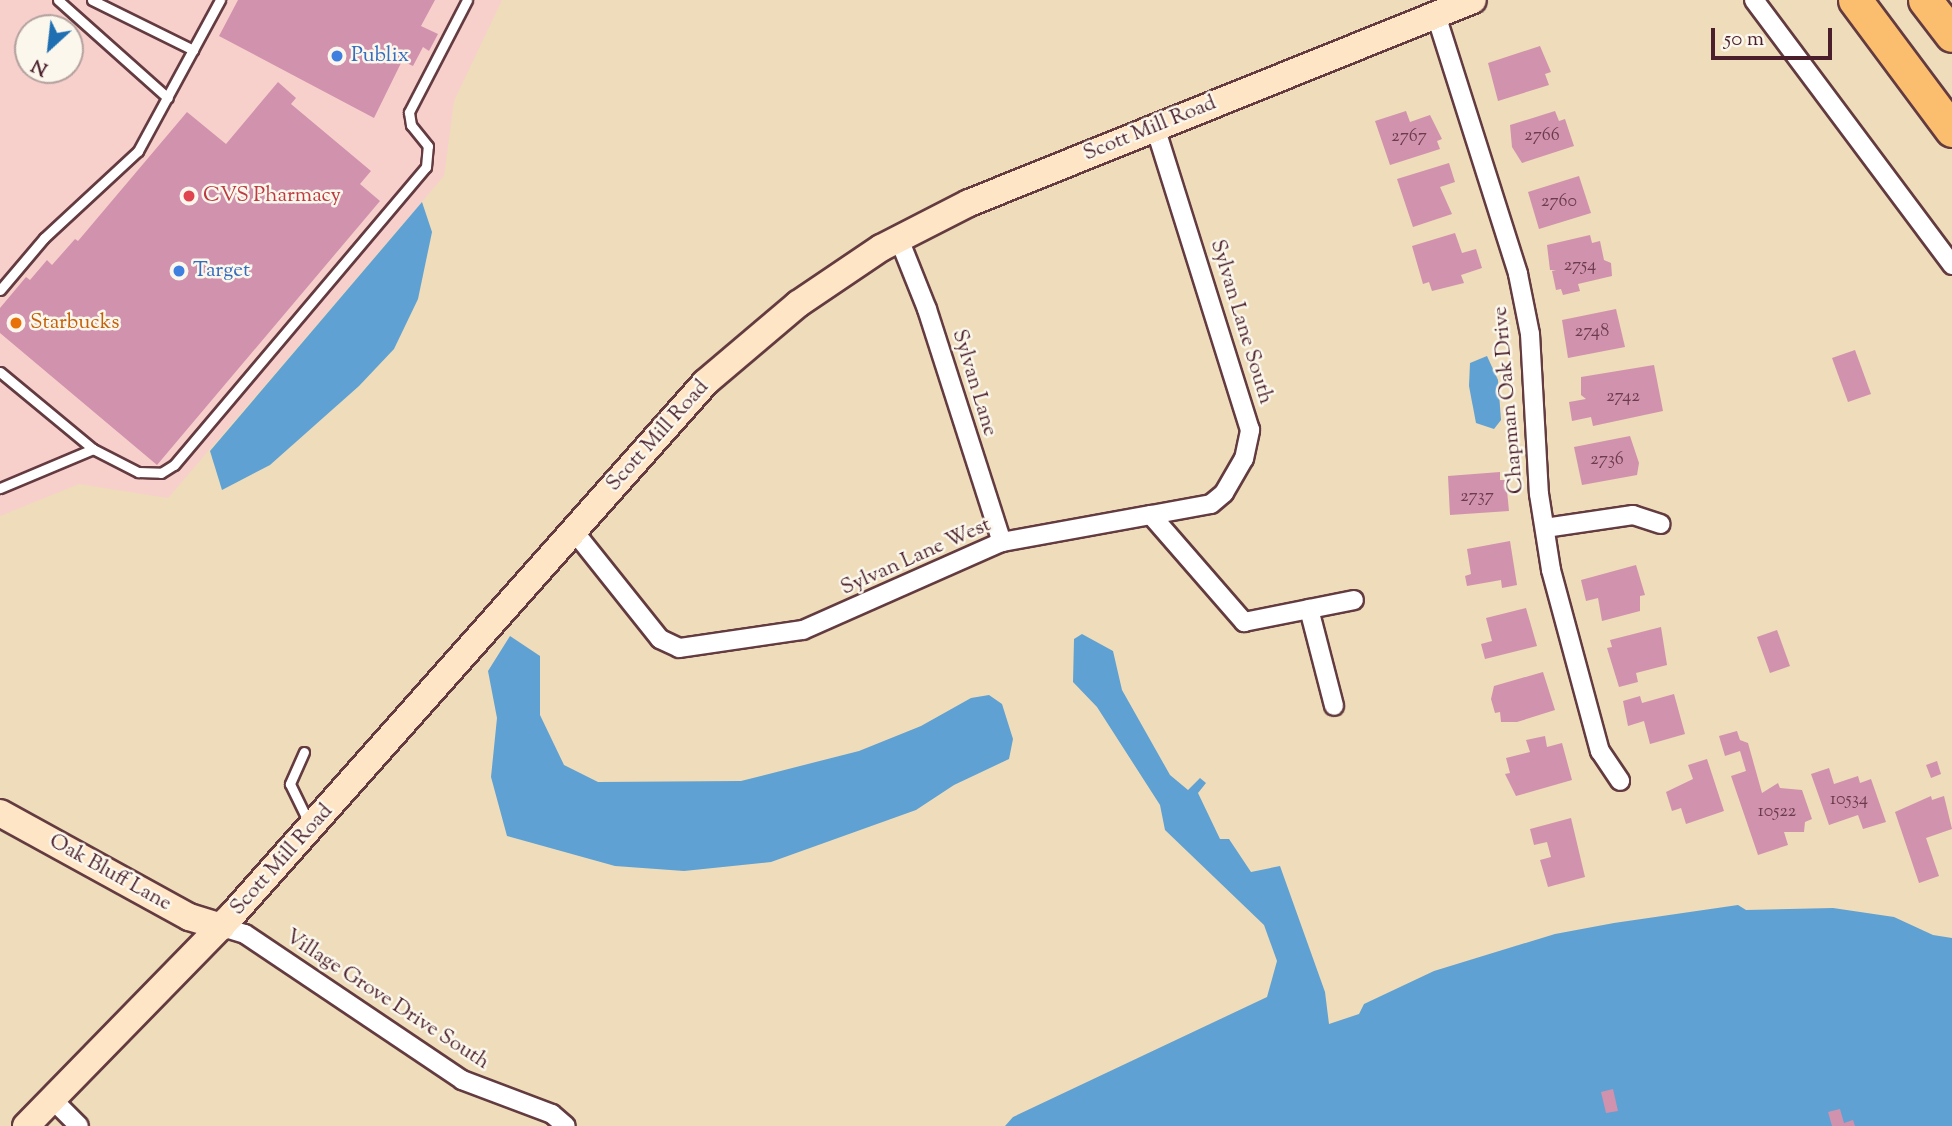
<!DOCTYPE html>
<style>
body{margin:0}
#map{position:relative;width:1952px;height:1126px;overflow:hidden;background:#eedcba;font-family:"Sorts Mill Goudy",serif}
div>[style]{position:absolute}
.built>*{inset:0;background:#f7d0cc}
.water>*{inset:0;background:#5fa1d3}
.building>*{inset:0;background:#d192ad}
.roads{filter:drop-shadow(2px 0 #633b40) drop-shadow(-2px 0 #633b40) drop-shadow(0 2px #633b40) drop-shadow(0 -2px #633b40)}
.lane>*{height:9px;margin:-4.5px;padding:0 4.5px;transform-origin:4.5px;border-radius:4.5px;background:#fff}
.street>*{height:18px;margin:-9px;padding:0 9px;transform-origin:9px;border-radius:9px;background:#fff}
.secondary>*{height:26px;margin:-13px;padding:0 13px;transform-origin:13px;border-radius:13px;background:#fde5c5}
.highway>*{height:33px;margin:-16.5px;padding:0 16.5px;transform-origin:16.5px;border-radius:16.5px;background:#fbbe6e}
.dots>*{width:19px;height:19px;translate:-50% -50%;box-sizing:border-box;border:4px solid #fbf7ec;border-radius:50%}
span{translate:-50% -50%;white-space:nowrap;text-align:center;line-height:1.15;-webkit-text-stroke:5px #fbf7ec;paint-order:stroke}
.number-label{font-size:18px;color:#6c3c4c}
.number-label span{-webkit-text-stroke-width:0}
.shop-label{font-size:21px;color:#366cbe}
.left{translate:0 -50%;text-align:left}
.street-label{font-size:21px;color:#4a1f2b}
.health-label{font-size:21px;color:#be3a42}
.food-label{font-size:21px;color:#c56008}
.north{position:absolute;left:14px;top:14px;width:70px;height:70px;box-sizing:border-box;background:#fbf7ec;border:2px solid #b4a19f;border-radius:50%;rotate:207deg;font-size:19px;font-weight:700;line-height:28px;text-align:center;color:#4a1f2b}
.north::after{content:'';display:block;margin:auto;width:24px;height:32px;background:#1f6fb2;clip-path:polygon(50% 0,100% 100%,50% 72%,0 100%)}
.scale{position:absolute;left:1711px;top:28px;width:121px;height:32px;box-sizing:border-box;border:4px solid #4a1f2b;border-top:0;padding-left:9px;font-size:21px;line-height:24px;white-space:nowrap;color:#4a1f2b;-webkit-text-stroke:5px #fbf7ec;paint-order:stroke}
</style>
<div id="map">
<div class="built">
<i style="clip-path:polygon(evenodd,0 0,502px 0,454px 101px,444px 176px,168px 498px,79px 484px,0 516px,0 0,28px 28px,70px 28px,70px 70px,28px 70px,28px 28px)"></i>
</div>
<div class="water">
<i style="clip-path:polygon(422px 202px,432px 232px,418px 299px,394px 349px,359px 386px,270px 465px,222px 490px,210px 451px)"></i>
<i style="clip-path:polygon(1487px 356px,1498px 380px,1501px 420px,1494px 429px,1476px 423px,1469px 386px,1470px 363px)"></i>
<i style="clip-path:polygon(1082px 634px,1113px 651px,1122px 690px,1170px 775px,1188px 790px,1200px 778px,1206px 783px,1198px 793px,1220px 839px,1229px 839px,1251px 872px,1280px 866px,1325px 992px,1329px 1024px,1359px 1014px,1364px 1004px,1434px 971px,1555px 934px,1614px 923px,1738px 905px,1746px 910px,1833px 908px,1894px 917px,1933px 935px,1952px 938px,1952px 1126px,1005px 1126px,1013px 1117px,1267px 997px,1277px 961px,1264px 925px,1165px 830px,1160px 805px,1097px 707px,1073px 682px,1074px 639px)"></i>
<i style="clip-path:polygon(510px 636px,540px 656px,540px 715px,564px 765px,598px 782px,741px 781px,859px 751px,921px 726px,971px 698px,989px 695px,1002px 704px,1013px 739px,1009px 759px,954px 785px,916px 810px,771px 862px,684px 871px,615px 866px,507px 836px,491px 777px,497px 718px,488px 671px)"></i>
</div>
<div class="building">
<i style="clip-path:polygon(238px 0,435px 0,421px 26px,438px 34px,429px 51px,423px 47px,413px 66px,402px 61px,374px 118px,219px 36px)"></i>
<i style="clip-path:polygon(1540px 46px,1551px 72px,1545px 74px,1549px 85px,1498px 101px,1488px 63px)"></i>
<i style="clip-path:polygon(278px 82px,296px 98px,291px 104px,371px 171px,360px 184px,380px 201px,157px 465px,0 333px,0 308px,26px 277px,30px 280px,47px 260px,52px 265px,75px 239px,78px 241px,187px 112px,226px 144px)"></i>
<i style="clip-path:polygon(1406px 111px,1410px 122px,1430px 115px,1442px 139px,1437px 141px,1440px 149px,1390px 165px,1375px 121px)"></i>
<i style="clip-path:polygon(1555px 111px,1559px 121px,1565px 119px,1574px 146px,1522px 163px,1512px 147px,1510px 125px)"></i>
<i style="clip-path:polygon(1449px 163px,1455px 182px,1440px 187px,1452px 214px,1413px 227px,1397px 179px)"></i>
<i style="clip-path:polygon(1579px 176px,1591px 213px,1539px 229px,1528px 192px)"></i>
<i style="clip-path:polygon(1455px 233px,1462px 253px,1476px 249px,1482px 268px,1461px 275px,1464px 283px,1432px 291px,1429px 282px,1423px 284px,1412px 246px)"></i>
<i style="clip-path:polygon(1590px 235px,1592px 243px,1600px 241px,1604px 260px,1611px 263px,1612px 276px,1578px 284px,1580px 291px,1563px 295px,1561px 289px,1556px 290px,1552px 271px,1556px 270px,1550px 270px,1547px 245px)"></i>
<i style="clip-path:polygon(1616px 309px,1625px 347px,1568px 358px,1562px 320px)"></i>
<i style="clip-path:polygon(1855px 350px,1871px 394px,1848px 402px,1832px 358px)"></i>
<i style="clip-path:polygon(1654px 365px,1663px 411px,1593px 426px,1591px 417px,1572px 421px,1569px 402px,1586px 399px,1581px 395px,1581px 377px)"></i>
<i style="clip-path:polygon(1630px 436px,1639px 463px,1637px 475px,1582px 485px,1574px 447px)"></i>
<i style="clip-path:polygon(1500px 472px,1500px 480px,1506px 480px,1509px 511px,1450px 515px,1448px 476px)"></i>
<i style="clip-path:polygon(1510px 541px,1517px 585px,1502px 588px,1501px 580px,1467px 586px,1465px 576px,1471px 574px,1467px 549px)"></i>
<i style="clip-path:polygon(1636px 565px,1645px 595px,1640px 596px,1640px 611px,1602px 621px,1598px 598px,1586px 601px,1581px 580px)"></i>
<i style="clip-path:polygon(1526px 608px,1537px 646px,1485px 659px,1481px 644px,1492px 641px,1486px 618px)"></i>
<i style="clip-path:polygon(1661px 627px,1667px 665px,1636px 673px,1638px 682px,1619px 687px,1607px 648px,1612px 647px,1610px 640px)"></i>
<i style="clip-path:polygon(1777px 630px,1790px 666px,1770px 673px,1757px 637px)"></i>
<i style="clip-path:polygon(1543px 672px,1555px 710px,1517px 722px,1501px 722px,1500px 712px,1495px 713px,1491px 699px,1494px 686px)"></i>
<i style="clip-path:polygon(1674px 694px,1685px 734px,1650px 744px,1644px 721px,1628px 726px,1623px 701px,1640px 696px,1642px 703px)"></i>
<i style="clip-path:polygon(1737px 731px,1740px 740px,1748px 743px,1762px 793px,1778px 783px,1780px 788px,1802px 790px,1812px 819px,1805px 822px,1804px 832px,1784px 832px,1788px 845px,1758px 855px,1731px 776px,1746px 771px,1740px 751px,1725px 756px,1719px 736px)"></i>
<i style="clip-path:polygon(1545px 736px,1547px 747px,1562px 743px,1572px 780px,1516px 796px,1505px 774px,1510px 773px,1506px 758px,1530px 752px,1526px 740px)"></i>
<i style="clip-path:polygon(1707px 759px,1724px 811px,1686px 824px,1681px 808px,1672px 811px,1666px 792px,1693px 779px,1688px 765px)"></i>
<i style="clip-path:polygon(1937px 761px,1941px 774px,1931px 778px,1926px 765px)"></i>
<i style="clip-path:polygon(1829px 768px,1834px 784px,1858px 776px,1860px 783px,1871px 779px,1886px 822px,1863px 829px,1858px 815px,1829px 825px,1811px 774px)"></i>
<i style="clip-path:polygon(1931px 796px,1932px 800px,1944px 796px,1952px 829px,1926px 838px,1939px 876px,1919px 883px,1895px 812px)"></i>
<i style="clip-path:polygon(1571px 818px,1585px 877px,1548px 887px,1540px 860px,1551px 857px,1547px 842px,1534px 845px,1530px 829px)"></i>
<i style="clip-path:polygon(1613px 1089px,1618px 1111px,1606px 1113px,1601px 1092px)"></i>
<i style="clip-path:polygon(1840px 1109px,1844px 1123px,1853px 1120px,1855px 1126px,1832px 1126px,1828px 1112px)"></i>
</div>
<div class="roads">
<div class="lane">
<i style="left:58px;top:0;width:147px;rotate:41.7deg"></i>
<i style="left:92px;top:0;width:113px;rotate:26.3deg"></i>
<i style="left:0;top:290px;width:68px;rotate:-49.8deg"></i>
<i style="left:44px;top:238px;width:128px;rotate:-42.8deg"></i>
<i style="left:138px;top:151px;width:172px;rotate:-61.5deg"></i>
<i style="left:0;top:372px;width:121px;rotate:39.6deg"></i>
<i style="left:93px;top:449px;width:101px;rotate:157.2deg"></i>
<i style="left:93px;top:449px;width:51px;rotate:27.1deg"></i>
<i style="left:138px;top:472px;width:23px;rotate:2deg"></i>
<i style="left:161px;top:473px;width:15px;rotate:-32deg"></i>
<i style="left:174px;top:465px;width:390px;rotate:-49.8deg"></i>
<i style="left:426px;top:167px;width:21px;rotate:-85deg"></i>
<i style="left:428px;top:146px;width:27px;rotate:-129deg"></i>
<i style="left:411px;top:125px;width:13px;rotate:-99deg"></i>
<i style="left:409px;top:112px;width:126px;rotate:-62.6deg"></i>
<i style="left:304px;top:752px;width:35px;rotate:114deg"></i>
<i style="left:290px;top:784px;width:43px;rotate:64deg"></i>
</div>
<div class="street">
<i style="left:1754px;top:0;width:331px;rotate:53.2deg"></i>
<i style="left:1436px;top:15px;width:272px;rotate:72.4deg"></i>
<i style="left:1518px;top:274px;width:61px;rotate:78.7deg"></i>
<i style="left:1530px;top:334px;width:160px;rotate:86.8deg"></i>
<i style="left:1539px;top:494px;width:77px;rotate:81deg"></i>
<i style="left:1551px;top:570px;width:188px;rotate:74.9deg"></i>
<i style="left:1600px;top:751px;width:36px;rotate:56deg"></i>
<i style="left:899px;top:239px;width:75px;rotate:68.2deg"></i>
<i style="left:927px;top:309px;width:245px;rotate:72.2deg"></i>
<i style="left:1151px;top:515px;width:61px;rotate:-10.4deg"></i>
<i style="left:1211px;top:504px;width:17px;rotate:-40deg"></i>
<i style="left:1224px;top:493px;width:39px;rotate:-60deg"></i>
<i style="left:1244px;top:459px;width:30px;rotate:-78deg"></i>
<i style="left:1250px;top:430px;width:318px;rotate:-107.4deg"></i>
<i style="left:1545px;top:528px;width:89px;rotate:-8.4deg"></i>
<i style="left:1633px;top:515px;width:29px;rotate:18deg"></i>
<i style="left:573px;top:530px;width:139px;rotate:51.4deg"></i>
<i style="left:660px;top:639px;width:21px;rotate:25deg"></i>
<i style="left:679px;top:648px;width:125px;rotate:-8.3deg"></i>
<i style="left:803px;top:630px;width:218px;rotate:-23.9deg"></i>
<i style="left:1002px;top:542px;width:151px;rotate:-10.3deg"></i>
<i style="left:1151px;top:515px;width:142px;rotate:49deg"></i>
<i style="left:1244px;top:622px;width:112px;rotate:-11.3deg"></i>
<i style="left:1309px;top:609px;width:100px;rotate:75.5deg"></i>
<i style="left:222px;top:927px;width:24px;rotate:17deg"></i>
<i style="left:245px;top:934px;width:262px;rotate:33.9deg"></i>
<i style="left:462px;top:1080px;width:96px;rotate:20.7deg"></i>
<i style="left:552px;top:1114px;width:18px;rotate:41deg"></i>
<i style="left:52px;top:1099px;width:38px;rotate:45deg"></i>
</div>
<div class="secondary">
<i style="left:0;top:813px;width:216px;rotate:28.8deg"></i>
<i style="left:189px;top:917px;width:34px;rotate:17deg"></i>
<i style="left:26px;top:1126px;width:298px;rotate:-45.7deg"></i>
<i style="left:234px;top:913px;width:710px;rotate:-48.37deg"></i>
<i style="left:706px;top:382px;width:121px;rotate:-40.3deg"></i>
<i style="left:798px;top:304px;width:100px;rotate:-34deg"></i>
<i style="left:881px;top:248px;width:99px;rotate:-27.1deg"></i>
<i style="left:969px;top:203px;width:543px;rotate:-21.94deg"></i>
</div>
<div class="highway">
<i style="left:1855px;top:0;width:162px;rotate:53.3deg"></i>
<i style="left:1925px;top:0;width:44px;rotate:52.4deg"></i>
</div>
</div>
<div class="dots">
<i style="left:337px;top:56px;background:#3f7fe0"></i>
<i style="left:189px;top:196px;background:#e0444e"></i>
<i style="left:179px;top:271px;background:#3f7fe0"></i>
<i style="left:16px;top:323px;background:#e8710a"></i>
</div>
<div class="number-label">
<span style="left:1542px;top:136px">2766</span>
<span style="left:1409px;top:137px">2767</span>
<span style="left:1559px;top:202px">2760</span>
<span style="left:1580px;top:266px">2754</span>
<span style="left:1592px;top:332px">2748</span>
<span style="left:1623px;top:397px">2742</span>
<span style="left:1607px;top:460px">2736</span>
<span style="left:1477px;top:497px">2737</span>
<span style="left:1849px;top:800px">10534</span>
<span style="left:1777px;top:812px">10522</span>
</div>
<div class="shop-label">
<span class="left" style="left:351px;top:56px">Publix</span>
<span class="left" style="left:193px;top:271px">Target</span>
</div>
<div class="street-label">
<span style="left:1150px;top:129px;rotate:-22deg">Scott Mill Road</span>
<span style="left:1241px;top:322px;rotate:73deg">Sylvan Lane South</span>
<span style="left:974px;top:383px;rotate:73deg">Sylvan Lane</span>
<span style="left:1509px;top:400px;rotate:-95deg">Chapman Oak Drive</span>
<span style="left:658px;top:436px;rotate:-48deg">Scott Mill Road</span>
<span style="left:916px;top:557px;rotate:-24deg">Sylvan Lane West</span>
<span style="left:282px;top:860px;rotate:-48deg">Scott Mill Road</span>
<span style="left:110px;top:873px;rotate:29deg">Oak Bluff Lane</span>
<span style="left:387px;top:1000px;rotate:33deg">Village Grove Drive South</span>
</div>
<div class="health-label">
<span class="left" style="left:203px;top:196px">CVS Pharmacy</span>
</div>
<div class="food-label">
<span class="left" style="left:30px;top:323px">Starbucks</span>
</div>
<div class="north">N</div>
<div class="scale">50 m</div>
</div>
